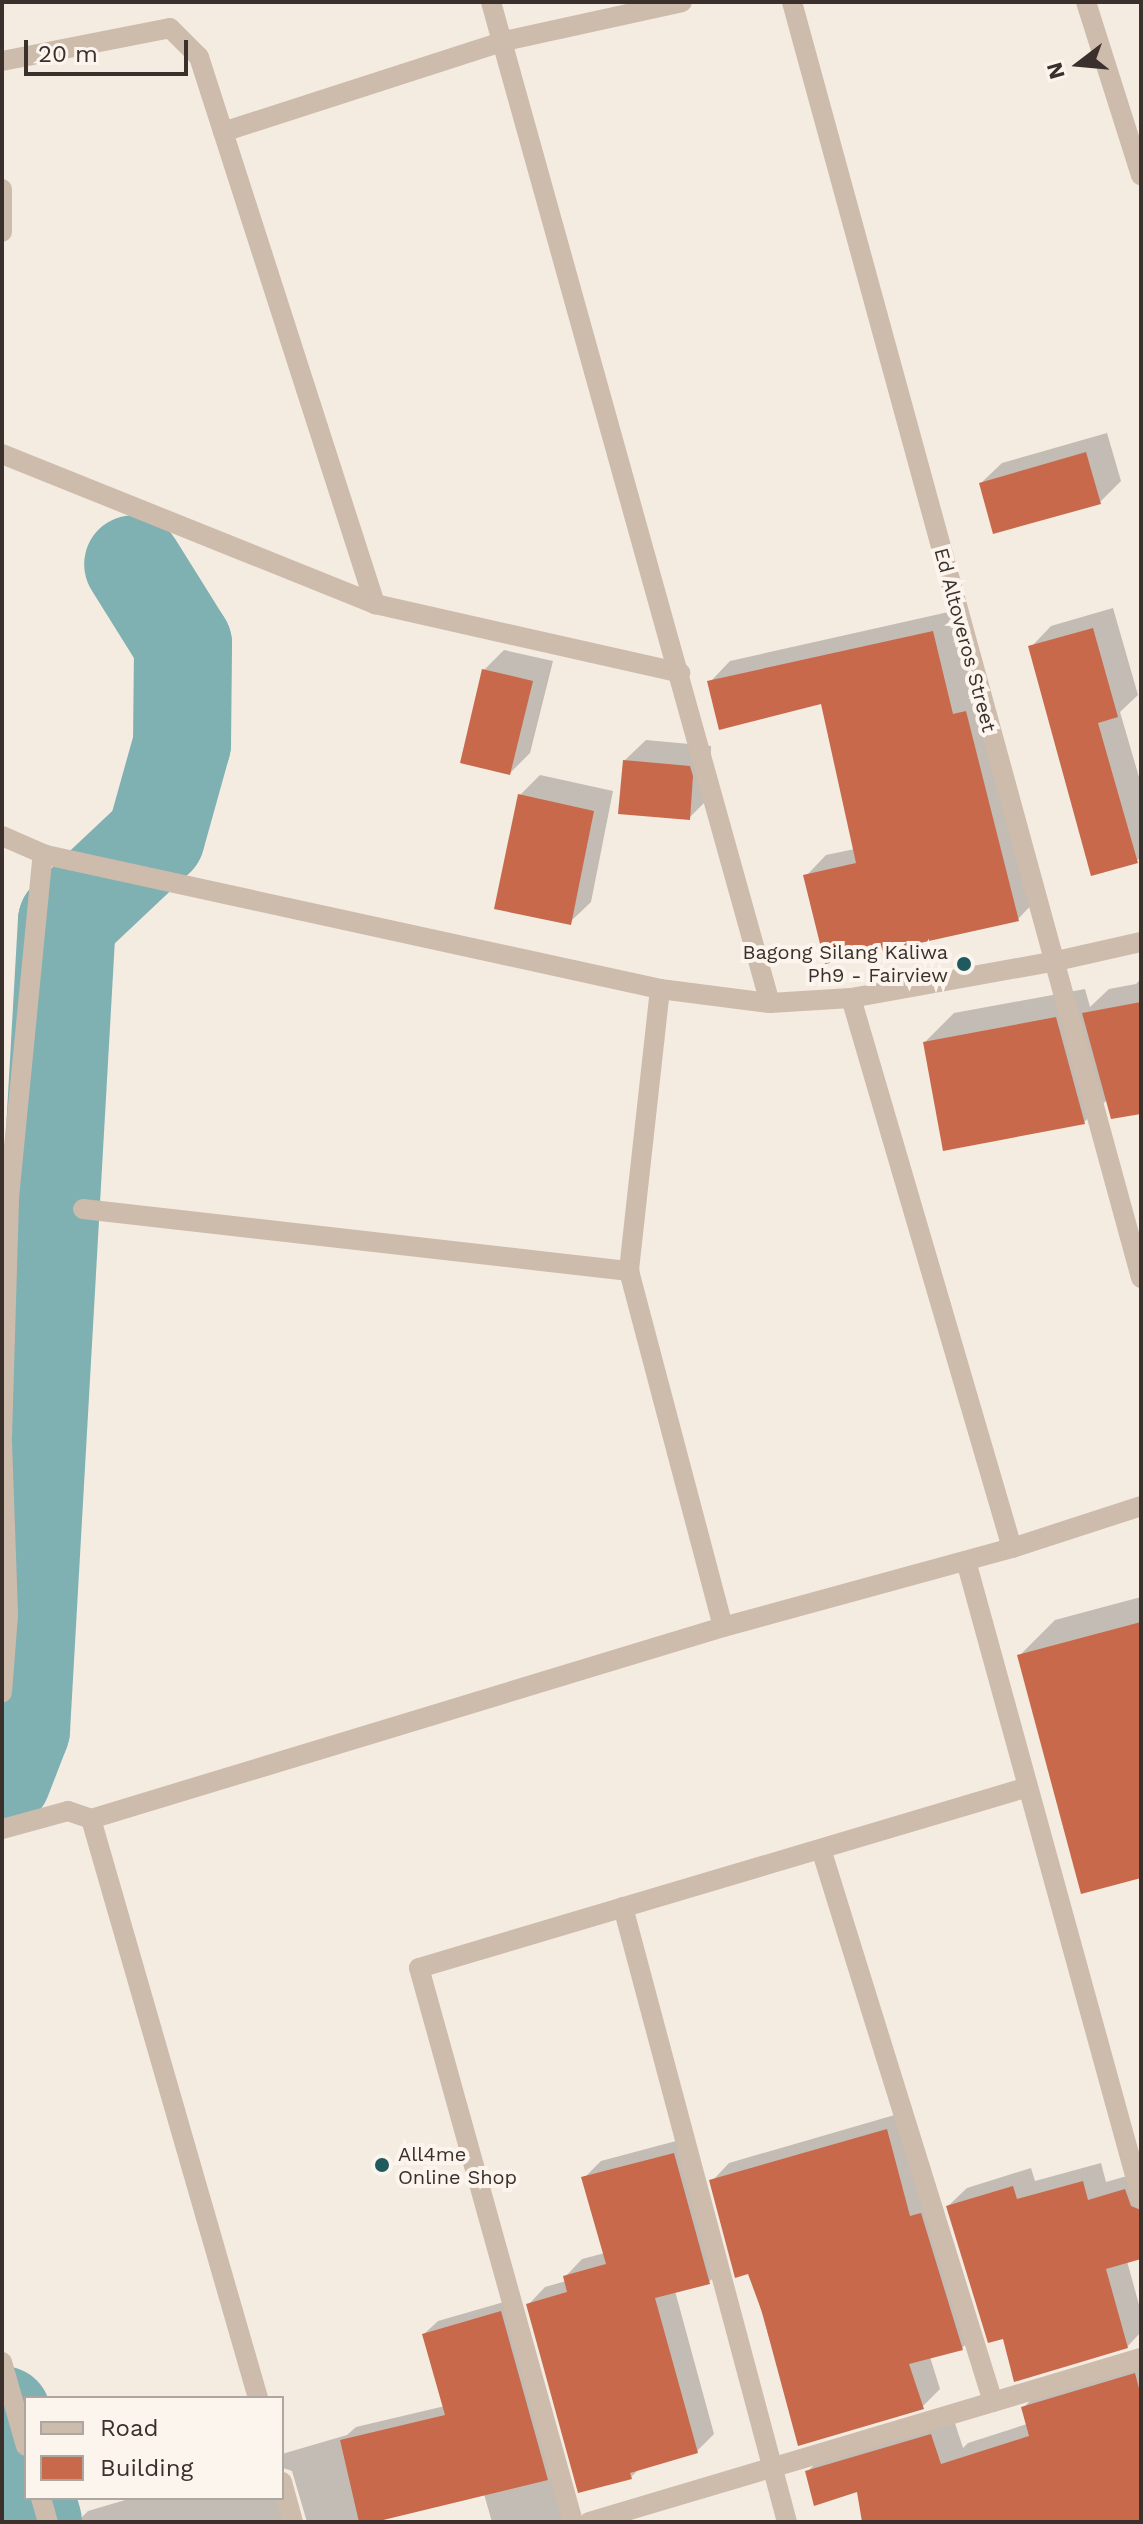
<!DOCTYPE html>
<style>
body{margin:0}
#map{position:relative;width:1143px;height:2524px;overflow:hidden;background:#f4ebe1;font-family:"Work Sans",sans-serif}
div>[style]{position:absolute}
.shadow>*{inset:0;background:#0003}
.river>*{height:98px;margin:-49px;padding:0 49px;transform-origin:49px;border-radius:49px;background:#7fb0b2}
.building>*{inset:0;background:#c8694b}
.minor>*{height:20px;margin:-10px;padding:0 10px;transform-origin:10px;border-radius:10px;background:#cdbbac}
.dots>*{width:22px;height:22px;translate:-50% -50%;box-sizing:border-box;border:4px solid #fbf5ee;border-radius:50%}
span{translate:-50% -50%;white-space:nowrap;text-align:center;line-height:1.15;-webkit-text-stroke:8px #fbf5ee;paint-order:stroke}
.street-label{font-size:20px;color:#3b302b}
.poi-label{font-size:20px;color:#3b302b}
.right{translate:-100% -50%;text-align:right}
.left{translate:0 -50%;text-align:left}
.frame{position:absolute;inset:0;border:4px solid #3b302b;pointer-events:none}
.legend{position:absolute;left:24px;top:2396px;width:260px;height:104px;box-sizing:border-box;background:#fbf5ee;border:2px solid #aea6a0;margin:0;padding:10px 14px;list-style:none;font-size:24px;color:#3b302b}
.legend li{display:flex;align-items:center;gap:16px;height:40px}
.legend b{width:40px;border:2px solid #aea6a0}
.north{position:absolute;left:1039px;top:24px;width:80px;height:80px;-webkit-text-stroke:6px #fbf5ee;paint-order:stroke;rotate:254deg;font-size:22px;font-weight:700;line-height:32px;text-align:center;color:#3b302b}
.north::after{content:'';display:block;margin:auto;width:28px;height:36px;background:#3b302b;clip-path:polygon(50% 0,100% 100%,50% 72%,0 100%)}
.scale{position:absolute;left:24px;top:40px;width:164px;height:36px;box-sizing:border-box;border:4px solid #3b302b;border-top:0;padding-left:10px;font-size:24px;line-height:28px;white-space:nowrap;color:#3b302b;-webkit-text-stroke:6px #fbf5ee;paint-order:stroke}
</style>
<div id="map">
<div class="shadow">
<i style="clip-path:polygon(1107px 433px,1121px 481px,1100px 502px,981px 483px,1002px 463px)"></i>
<i style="clip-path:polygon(1113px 608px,1138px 695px,1120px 712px,1141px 784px,1141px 857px,1136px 861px,1031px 647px,1051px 626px)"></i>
<i style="clip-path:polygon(953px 611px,1038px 898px,1018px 919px,806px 876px,826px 855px,855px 849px,822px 702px,710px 682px,730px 661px)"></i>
<i style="clip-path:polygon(504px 650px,553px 661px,530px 753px,510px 773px,484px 670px)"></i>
<i style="clip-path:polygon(646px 740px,711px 746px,710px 797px,689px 818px,625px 760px)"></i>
<i style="clip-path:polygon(540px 775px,613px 791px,591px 902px,570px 922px,520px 795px)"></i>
<i style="clip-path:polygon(1141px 979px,1141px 1115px,1108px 1099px,1084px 1122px,925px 1042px,954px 1013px,1085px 989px,1090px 1007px,1109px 989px,1136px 984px)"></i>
<i style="clip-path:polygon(1141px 1597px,1141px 1876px,1019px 1656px,1055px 1620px)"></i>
<i style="clip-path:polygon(905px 2112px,980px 2330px,962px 2348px,930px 2357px,940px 2389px,922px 2407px,800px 2444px,750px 2272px,712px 2181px,729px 2163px)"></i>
<i style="clip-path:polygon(691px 2137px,726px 2265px,709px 2282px,675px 2291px,714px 2434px,697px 2451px,640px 2468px,631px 2477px,528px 2305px,545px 2287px,566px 2281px,565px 2277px,582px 2259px,605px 2253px,584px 2178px,601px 2161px)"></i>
<i style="clip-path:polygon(1101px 2163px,1106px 2182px,1141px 2172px,1141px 2256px,1127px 2261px,1141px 2312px,1141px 2332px,1127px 2347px,1004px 2337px,948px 2206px,967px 2188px,1031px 2168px,1035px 2181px)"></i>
<i style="clip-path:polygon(514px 2299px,566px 2522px,492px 2522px,484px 2494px,366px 2522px,307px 2522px,292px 2471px,283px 2468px,294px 2512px,305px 2522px,77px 2522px,88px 2511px,132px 2498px,282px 2498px,282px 2454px,347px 2435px,356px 2427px,445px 2406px,424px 2334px,438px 2321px)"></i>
<i style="clip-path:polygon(1141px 2358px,1141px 2522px,967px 2522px,807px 2472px,828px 2451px,952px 2414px,963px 2448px,968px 2443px,1027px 2424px,1023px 2408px,1044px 2387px)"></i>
</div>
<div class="river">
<i style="left:2px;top:1779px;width:53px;rotate:-68.8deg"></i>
<i style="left:21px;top:1730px;width:810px;rotate:-86.75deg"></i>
<i style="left:67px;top:921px;width:122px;rotate:-43.3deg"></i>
<i style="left:156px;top:837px;width:97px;rotate:-74.4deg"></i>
<i style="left:182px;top:744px;width:100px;rotate:-89.4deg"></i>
<i style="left:183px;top:644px;width:94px;rotate:-122deg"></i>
<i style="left:2px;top:2415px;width:111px;rotate:73.8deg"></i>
</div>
<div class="building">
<i style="clip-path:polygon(1086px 452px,1101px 504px,993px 534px,979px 483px)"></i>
<i style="clip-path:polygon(1093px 628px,1118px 717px,1098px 723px,1138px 863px,1091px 876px,1028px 646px)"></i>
<i style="clip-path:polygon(933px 631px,953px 714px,966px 711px,1019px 921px,825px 964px,803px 875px,856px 863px,821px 704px,719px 730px,707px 681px)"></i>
<i style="clip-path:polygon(482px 669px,533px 681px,510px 775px,460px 763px)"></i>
<i style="clip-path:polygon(623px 760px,690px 766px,693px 776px,690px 820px,618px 814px)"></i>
<i style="clip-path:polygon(518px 794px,594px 811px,571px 925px,494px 909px)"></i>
<i style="clip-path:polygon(1141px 1002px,1141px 1114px,1111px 1119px,1082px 1013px)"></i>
<i style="clip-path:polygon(1056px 1017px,1085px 1124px,943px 1151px,923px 1042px)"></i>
<i style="clip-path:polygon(1141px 1622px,1141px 1878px,1081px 1894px,1017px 1655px)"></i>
<i style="clip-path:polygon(887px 2129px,910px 2216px,921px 2213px,963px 2350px,909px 2364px,924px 2409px,798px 2446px,762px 2312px,748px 2274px,735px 2278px,709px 2180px)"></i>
<i style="clip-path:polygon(674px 2153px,710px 2284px,655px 2298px,698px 2453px,630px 2473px,632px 2479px,578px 2493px,526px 2304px,567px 2292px,563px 2276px,606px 2264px,581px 2177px)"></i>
<i style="clip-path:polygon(1083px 2181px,1088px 2200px,1125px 2189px,1131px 2206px,1141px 2210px,1141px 2259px,1106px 2269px,1128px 2348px,1014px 2382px,1003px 2339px,988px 2343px,946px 2206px,1013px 2186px,1017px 2199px)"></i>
<i style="clip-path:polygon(501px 2311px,548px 2480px,375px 2522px,359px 2522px,340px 2440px,445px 2415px,422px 2334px)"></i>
<i style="clip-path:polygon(1135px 2373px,1141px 2396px,1141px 2522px,862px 2522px,857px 2492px,814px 2506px,805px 2471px,931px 2434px,941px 2464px,1029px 2436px,1021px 2407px)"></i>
</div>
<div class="minor">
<i style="left:491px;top:2px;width:1039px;rotate:74.43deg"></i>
<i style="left:792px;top:2px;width:1323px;rotate:74.7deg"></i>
<i style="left:1086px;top:2px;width:182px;rotate:72.4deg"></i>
<i style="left:2px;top:61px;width:171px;rotate:-11.1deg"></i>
<i style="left:170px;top:28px;width:41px;rotate:45deg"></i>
<i style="left:199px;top:57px;width:575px;rotate:72.16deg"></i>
<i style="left:223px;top:132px;width:296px;rotate:-17.9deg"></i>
<i style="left:505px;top:41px;width:181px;rotate:-12.4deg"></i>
<i style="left:2px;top:189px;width:43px;rotate:90deg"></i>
<i style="left:2px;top:454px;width:402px;rotate:21.9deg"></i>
<i style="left:375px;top:604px;width:313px;rotate:12.7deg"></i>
<i style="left:2px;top:836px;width:48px;rotate:23.4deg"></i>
<i style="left:46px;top:855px;width:628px;rotate:12.31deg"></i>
<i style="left:660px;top:989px;width:111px;rotate:7.3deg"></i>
<i style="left:770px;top:1003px;width:81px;rotate:-3.5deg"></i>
<i style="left:851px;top:998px;width:204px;rotate:-10.2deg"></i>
<i style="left:1052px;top:962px;width:91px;rotate:-12.7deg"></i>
<i style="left:660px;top:989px;width:284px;rotate:96.3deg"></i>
<i style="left:629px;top:1271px;width:368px;rotate:75.2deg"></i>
<i style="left:851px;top:998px;width:573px;rotate:73.68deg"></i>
<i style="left:83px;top:1209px;width:550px;rotate:6.48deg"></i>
<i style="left:2px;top:1437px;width:239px;rotate:-88.3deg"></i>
<i style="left:9px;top:1198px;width:346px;rotate:-84.4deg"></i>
<i style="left:2px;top:1441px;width:175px;rotate:88deg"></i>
<i style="left:8px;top:1616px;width:77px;rotate:94.5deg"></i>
<i style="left:966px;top:1561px;width:660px;rotate:74.62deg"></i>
<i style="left:91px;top:1819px;width:603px;rotate:73.91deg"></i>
<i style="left:2px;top:1829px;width:68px;rotate:-15.3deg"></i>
<i style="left:68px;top:1811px;width:24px;rotate:19deg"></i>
<i style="left:91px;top:1819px;width:661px;rotate:-16.9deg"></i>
<i style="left:723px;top:1627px;width:300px;rotate:-15.3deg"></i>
<i style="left:1012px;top:1548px;width:136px;rotate:-18deg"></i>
<i style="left:821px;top:1849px;width:579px;rotate:72.72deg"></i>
<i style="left:623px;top:1907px;width:636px;rotate:75.07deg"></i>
<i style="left:2px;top:2362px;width:87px;rotate:74.1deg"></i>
<i style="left:282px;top:2482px;width:41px;rotate:74.6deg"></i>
<i style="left:41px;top:2498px;width:25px;rotate:74deg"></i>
<i style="left:573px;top:2522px;width:575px;rotate:-105.53deg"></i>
<i style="left:419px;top:1968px;width:635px;rotate:-16.55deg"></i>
<i style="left:589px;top:2522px;width:576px;rotate:-16.55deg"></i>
</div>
<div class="dots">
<i style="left:964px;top:964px;background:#1f5a5e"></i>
<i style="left:382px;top:2165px;background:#1f5a5e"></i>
</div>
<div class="street-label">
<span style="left:965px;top:640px;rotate:75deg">Ed Altoveros Street</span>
</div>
<div class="poi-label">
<span class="right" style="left:948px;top:964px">Bagong Silang Kaliwa<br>Ph9 - Fairview</span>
<span class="left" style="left:398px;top:2166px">All4me<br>Online Shop</span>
</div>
<div class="frame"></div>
<ul class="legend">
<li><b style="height:10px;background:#cdbbac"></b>Road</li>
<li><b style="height:22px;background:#c8694b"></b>Building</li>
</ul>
<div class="north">N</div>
<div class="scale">20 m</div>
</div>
